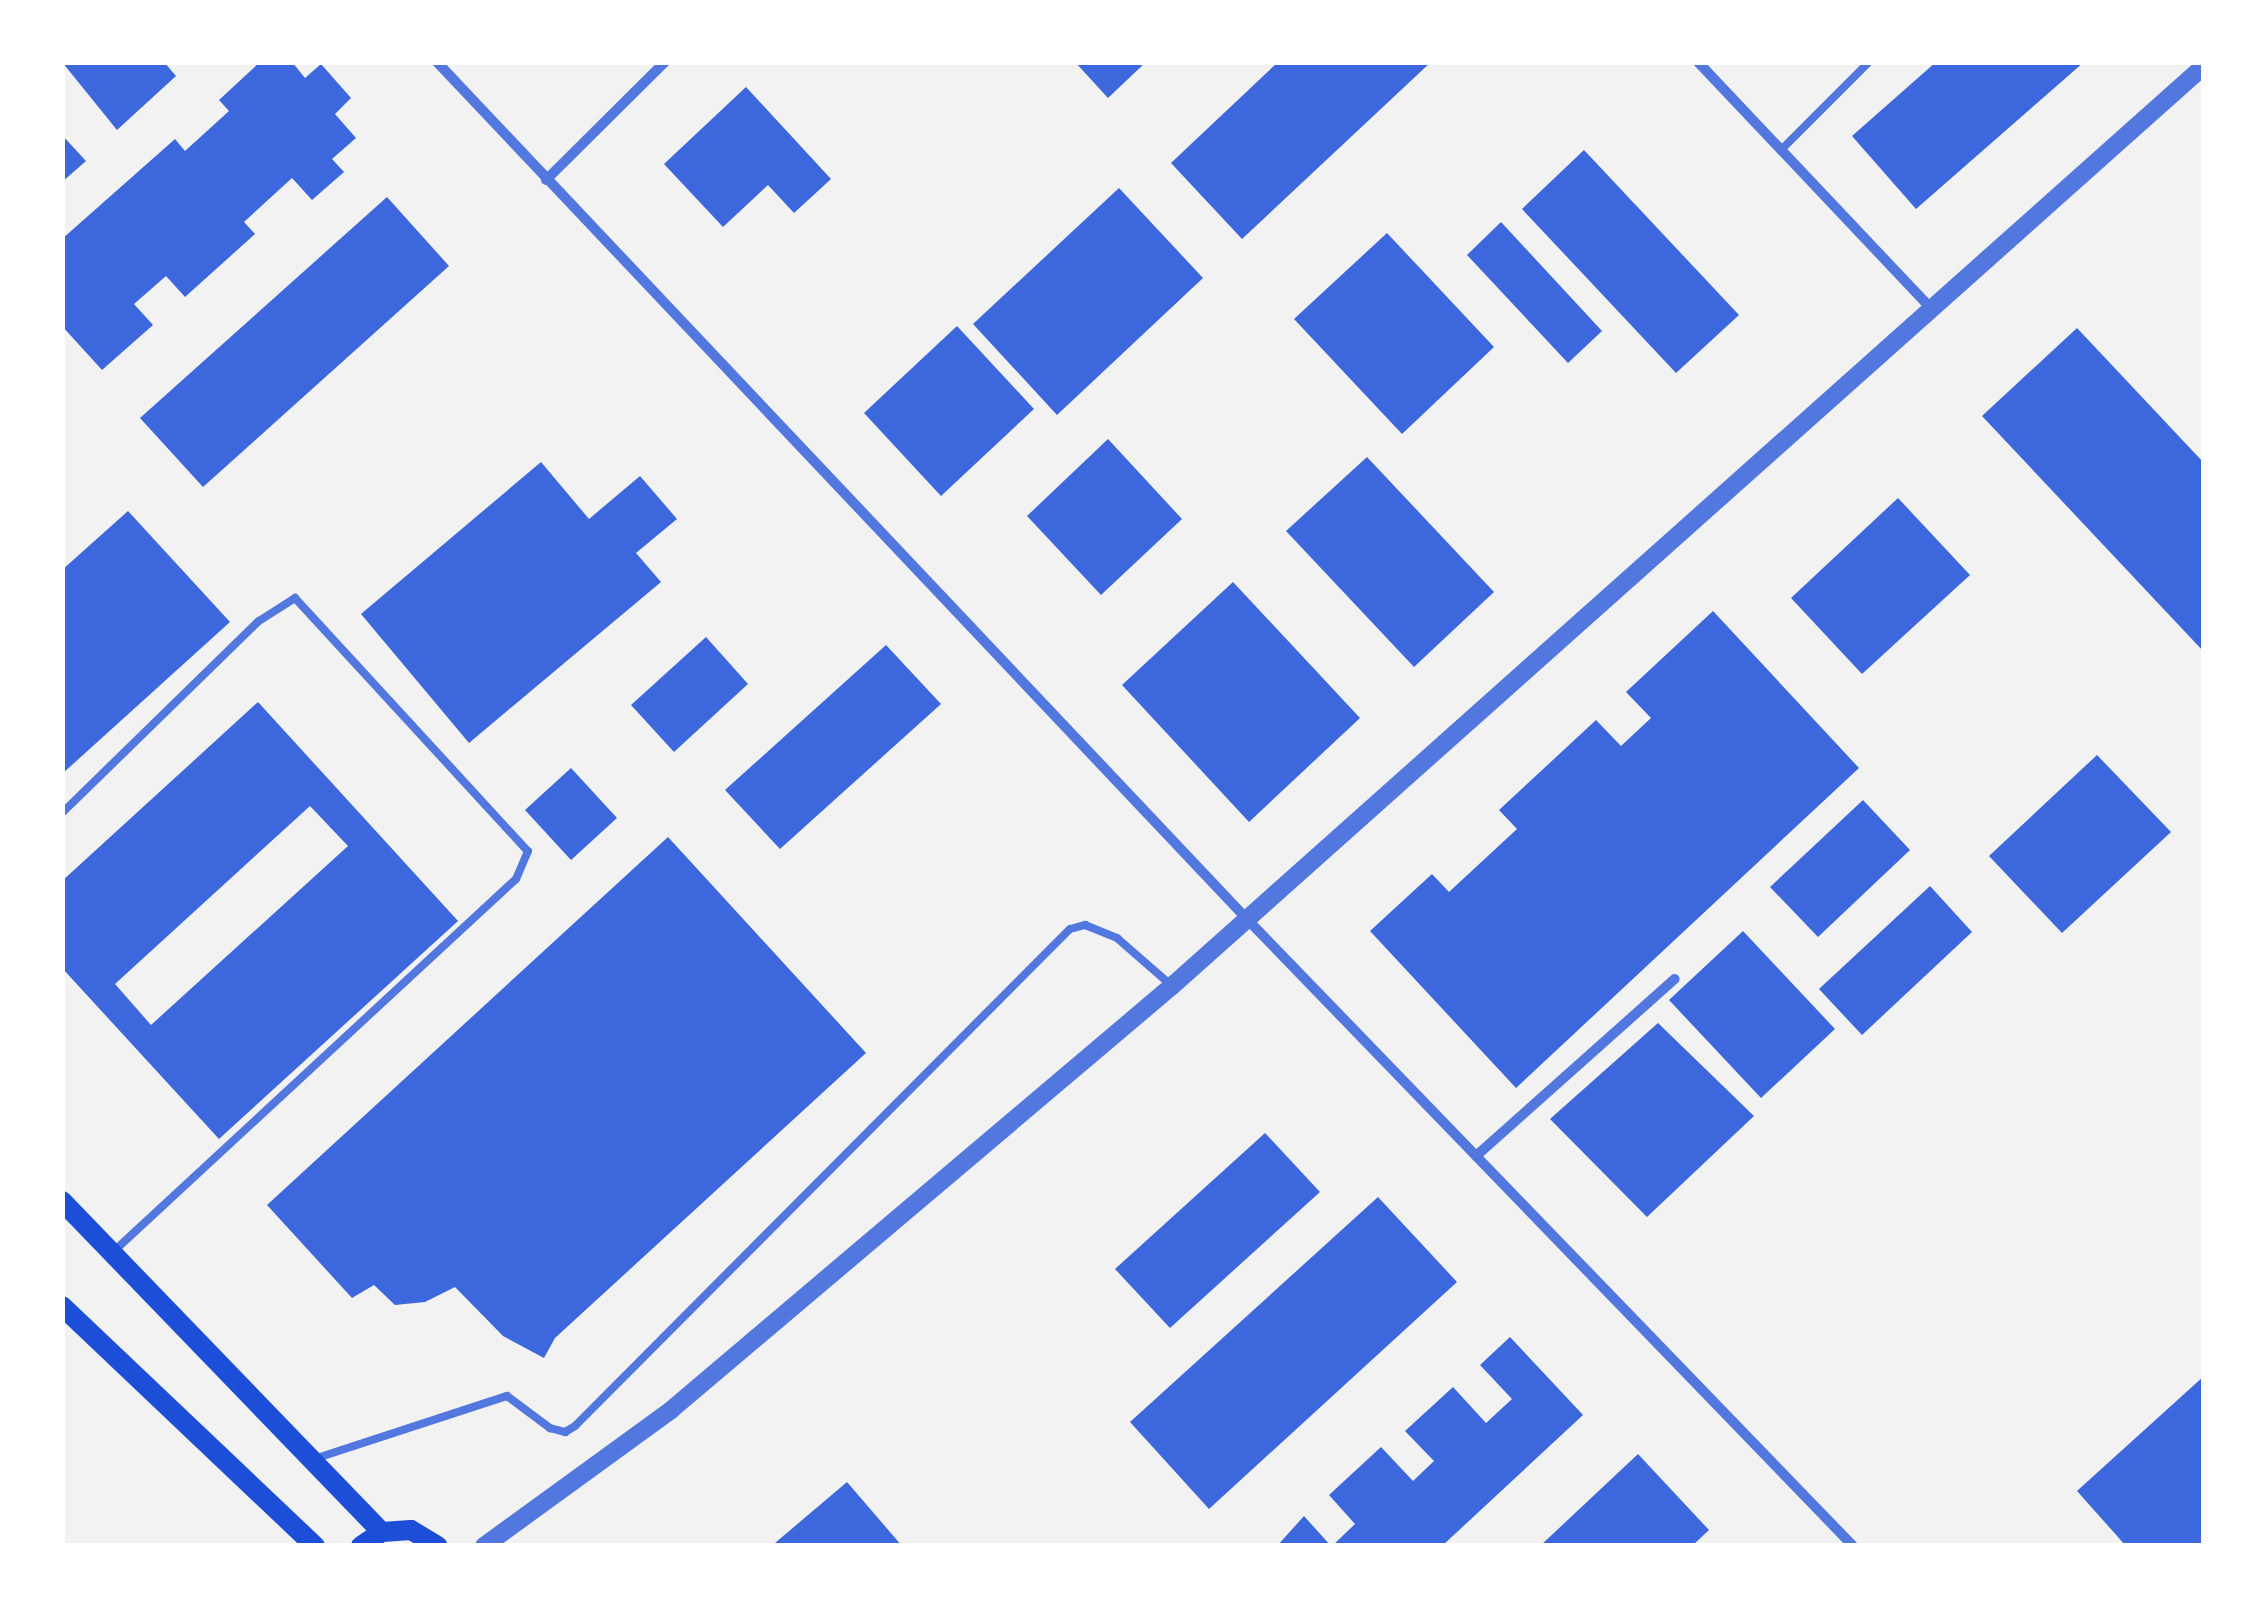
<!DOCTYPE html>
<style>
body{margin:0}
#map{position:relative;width:2266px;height:1608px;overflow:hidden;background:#f2f2f2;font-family:"Exo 2",sans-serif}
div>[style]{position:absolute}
.building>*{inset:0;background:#3d67dc}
.service>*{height:8px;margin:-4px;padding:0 4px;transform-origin:4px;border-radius:4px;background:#5277de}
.minor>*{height:10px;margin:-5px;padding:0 5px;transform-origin:5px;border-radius:5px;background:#5277de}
.tertiary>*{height:18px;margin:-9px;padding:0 9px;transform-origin:9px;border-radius:9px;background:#5277de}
.secondary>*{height:20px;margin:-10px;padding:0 10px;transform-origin:10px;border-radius:10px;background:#1d4ed8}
span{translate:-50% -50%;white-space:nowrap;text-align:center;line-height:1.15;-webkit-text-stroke:8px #fff;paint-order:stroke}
.frame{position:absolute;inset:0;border:65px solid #fff;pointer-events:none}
</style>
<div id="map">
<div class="building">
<i style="clip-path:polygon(62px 62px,164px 62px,176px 76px,117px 130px)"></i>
<i style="clip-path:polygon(260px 62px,292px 62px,305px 78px,321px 64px,351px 98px,335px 114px,356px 138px,332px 159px,344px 172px,312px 200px,292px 178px,244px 222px,255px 234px,185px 297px,166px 276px,134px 304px,153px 325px,102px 370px,62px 326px,62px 239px,175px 139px,185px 151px,229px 111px,219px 100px)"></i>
<i style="clip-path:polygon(1075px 62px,1146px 62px,1108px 98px)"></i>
<i style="clip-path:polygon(1278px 62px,1431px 62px,1242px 239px,1171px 163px)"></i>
<i style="clip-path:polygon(1936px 62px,2084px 62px,1916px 209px,1852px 136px)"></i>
<i style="clip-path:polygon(746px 87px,831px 179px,794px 213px,768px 185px,723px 227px,664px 164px)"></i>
<i style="clip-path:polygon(62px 135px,86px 161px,62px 182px)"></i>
<i style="clip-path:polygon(1584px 150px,1739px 315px,1676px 373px,1522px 209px)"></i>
<i style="clip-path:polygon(1119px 188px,1203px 278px,1057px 415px,973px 324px)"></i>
<i style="clip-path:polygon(387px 197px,449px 266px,203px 487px,140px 418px)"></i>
<i style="clip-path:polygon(1501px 222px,1602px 331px,1568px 363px,1467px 255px)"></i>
<i style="clip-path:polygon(1387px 233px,1494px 347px,1402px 434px,1294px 319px)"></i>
<i style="clip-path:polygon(957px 326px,1034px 409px,941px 496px,864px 413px)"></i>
<i style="clip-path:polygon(2077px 328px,2204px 463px,2204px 652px,1982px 416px)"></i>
<i style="clip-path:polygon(1108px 439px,1182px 519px,1101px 595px,1027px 516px)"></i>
<i style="clip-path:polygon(1367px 457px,1494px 592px,1414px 667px,1286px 531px)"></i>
<i style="clip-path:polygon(541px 462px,589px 519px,640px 476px,677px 519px,636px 553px,661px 582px,469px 743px,361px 614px)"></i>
<i style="clip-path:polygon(1898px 498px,1970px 575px,1862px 674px,1791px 598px)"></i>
<i style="clip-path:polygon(128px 511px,230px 622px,62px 774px,62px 570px)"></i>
<i style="clip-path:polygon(1233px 582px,1360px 718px,1249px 822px,1122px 685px)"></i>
<i style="clip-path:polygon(1713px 611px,1859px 768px,1516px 1088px,1370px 931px,1432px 874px,1449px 892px,1517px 829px,1499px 810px,1596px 720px,1621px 746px,1651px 718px,1626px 692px)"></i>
<i style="clip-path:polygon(706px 637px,748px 684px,674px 752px,631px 705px)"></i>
<i style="clip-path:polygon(886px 645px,941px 704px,780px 849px,725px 790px)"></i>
<i style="clip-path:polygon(evenodd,258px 702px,458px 921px,219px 1139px,62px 968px,62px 881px,258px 702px,310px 806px,348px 846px,151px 1025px,115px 984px,310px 806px)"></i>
<i style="clip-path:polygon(2097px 755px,2171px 832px,2062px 933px,1989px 856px)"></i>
<i style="clip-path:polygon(571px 768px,617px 818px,571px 860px,525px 810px)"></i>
<i style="clip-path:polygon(1863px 800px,1910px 850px,1818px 937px,1770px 887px)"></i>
<i style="clip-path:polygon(668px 837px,866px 1053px,555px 1338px,544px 1358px,503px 1336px,455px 1287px,425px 1302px,395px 1305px,374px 1285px,352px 1298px,267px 1205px)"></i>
<i style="clip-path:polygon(1930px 886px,1972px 932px,1862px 1035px,1819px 989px)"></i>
<i style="clip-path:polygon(1743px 931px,1835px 1029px,1761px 1098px,1669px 1000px)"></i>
<i style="clip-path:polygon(1658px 1023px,1754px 1116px,1647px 1217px,1550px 1119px)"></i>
<i style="clip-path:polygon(1265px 1133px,1320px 1192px,1170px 1328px,1115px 1269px)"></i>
<i style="clip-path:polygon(1378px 1197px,1457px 1282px,1209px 1509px,1130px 1422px)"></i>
<i style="clip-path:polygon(1510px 1337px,1583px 1415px,1442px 1546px,1332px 1546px,1355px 1524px,1329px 1495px,1381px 1447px,1413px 1481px,1434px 1461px,1405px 1431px,1453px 1387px,1486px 1423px,1512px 1399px,1480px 1365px)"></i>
<i style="clip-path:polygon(2204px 1376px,2204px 1546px,2126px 1546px,2077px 1491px)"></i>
<i style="clip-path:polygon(1638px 1454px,1709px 1530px,1692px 1546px,1540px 1546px)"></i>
<i style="clip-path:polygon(847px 1482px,902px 1546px,777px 1546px,775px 1543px)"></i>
<i style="clip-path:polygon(1304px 1516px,1331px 1546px,1277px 1546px)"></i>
</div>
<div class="service">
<i style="left:1782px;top:149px;width:123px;rotate:-45deg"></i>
<i style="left:62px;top:813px;width:275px;rotate:-44.3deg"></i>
<i style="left:259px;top:621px;width:43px;rotate:-32.6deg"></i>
<i style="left:295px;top:598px;width:344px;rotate:47.4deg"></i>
<i style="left:528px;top:851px;width:30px;rotate:113deg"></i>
<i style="left:516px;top:879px;width:548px;rotate:137.22deg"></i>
<i style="left:317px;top:1458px;width:200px;rotate:-18.1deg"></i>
<i style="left:507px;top:1396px;width:54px;rotate:36.7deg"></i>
<i style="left:550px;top:1428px;width:16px;rotate:15deg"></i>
<i style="left:565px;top:1432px;width:12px;rotate:-31deg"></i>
<i style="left:575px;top:1426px;width:701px;rotate:-45.12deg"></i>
<i style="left:1070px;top:929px;width:16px;rotate:-15deg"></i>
<i style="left:1085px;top:925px;width:35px;rotate:22deg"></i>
<i style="left:1117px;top:938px;width:73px;rotate:41.1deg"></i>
</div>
<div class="minor">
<i style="left:437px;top:62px;width:1178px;rotate:46.62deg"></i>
<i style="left:1246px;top:918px;width:873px;rotate:45.97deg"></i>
<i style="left:1698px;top:62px;width:339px;rotate:46.6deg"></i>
<i style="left:546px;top:180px;width:168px;rotate:-44.8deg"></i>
<i style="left:1476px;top:1156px;width:266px;rotate:-41.7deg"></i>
</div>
<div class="tertiary">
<i style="left:484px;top:1546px;width:231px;rotate:-36deg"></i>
<i style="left:671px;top:1410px;width:656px;rotate:-40.24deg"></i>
<i style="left:1172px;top:986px;width:1383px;rotate:-41.72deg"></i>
</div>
<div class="secondary">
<i style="left:62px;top:1201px;width:460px;rotate:46deg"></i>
<i style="left:62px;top:1306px;width:349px;rotate:43.5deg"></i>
<i style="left:361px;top:1546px;width:25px;rotate:-34deg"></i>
<i style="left:382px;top:1532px;width:29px;rotate:-4deg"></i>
<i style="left:411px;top:1530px;width:31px;rotate:31deg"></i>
</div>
<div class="frame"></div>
</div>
